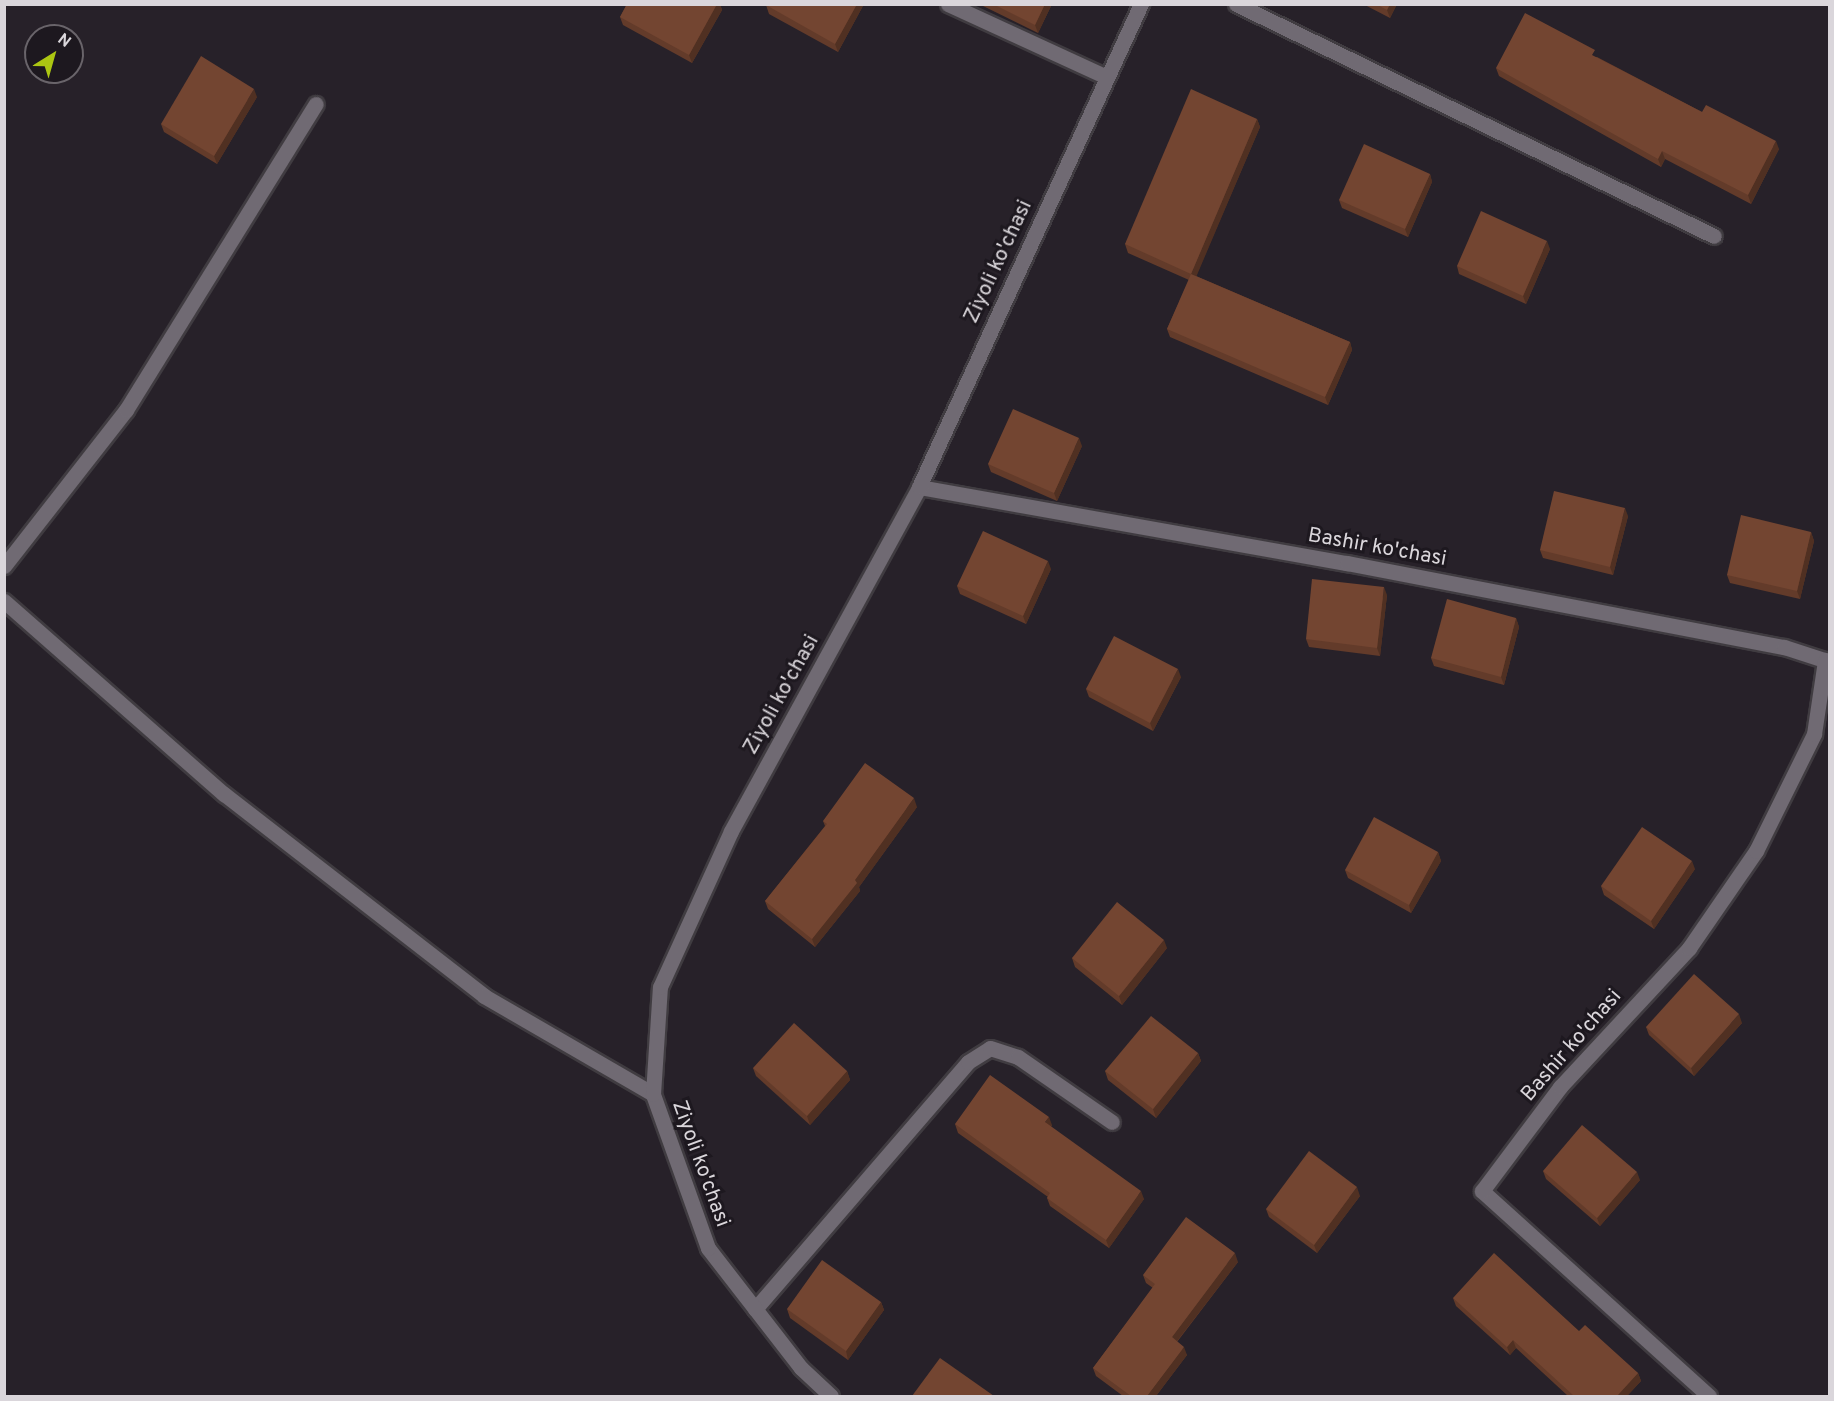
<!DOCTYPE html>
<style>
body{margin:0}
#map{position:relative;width:1834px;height:1401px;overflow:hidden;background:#272129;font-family:Overpass,sans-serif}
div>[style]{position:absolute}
.roads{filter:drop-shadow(2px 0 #403c41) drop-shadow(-2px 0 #403c41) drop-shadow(0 2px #403c41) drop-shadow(0 -2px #403c41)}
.street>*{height:15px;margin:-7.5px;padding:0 7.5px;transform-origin:7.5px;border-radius:7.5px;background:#706a73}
.wall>*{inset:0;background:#633b2a}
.shaded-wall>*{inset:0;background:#503022}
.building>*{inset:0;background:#734531}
span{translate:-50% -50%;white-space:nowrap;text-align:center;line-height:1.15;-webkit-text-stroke:6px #1d181f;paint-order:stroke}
.street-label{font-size:21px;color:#dad6db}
.frame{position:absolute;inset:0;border:6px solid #dad6db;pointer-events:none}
.north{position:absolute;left:24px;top:24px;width:60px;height:60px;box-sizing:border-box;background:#1d181f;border:2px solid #69646a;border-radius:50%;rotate:37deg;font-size:16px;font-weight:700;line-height:24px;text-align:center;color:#dad6db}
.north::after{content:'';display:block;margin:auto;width:21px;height:27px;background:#acc612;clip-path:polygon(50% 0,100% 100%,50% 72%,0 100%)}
</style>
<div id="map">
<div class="roads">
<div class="street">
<i style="left:948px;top:4px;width:175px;rotate:24.7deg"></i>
<i style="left:1236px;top:4px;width:531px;rotate:25.89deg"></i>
<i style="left:919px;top:487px;width:435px;rotate:10.1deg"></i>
<i style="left:1347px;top:563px;width:445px;rotate:10.9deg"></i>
<i style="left:1784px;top:647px;width:48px;rotate:18.1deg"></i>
<i style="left:4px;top:566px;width:198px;rotate:-52deg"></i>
<i style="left:126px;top:410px;width:360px;rotate:-58.2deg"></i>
<i style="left:4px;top:601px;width:293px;rotate:41.3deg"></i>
<i style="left:224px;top:794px;width:329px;rotate:37.8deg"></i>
<i style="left:484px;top:996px;width:195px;rotate:30.1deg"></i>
<i style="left:755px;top:1309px;width:326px;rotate:-49.2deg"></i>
<i style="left:968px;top:1062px;width:26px;rotate:-32deg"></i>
<i style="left:990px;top:1048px;width:29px;rotate:18deg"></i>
<i style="left:1018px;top:1057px;width:114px;rotate:34.7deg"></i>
<i style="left:831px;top:1396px;width:41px;rotate:-137deg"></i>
<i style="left:801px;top:1368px;width:152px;rotate:-127.8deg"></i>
<i style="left:708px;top:1248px;width:164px;rotate:-109.7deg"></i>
<i style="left:653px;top:1094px;width:107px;rotate:-86.3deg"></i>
<i style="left:660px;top:987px;width:171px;rotate:-65.5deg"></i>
<i style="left:731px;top:831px;width:392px;rotate:-61.3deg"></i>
<i style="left:919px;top:487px;width:532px;rotate:-65.32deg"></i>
<i style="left:1709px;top:1396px;width:306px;rotate:-137.9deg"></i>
<i style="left:1482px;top:1191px;width:130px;rotate:-53.1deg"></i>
<i style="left:1560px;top:1087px;width:190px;rotate:-47.1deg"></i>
<i style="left:1689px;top:948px;width:118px;rotate:-55.4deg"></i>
<i style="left:1756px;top:851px;width:131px;rotate:-63.6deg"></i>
<i style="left:1814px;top:734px;width:75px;rotate:-81.5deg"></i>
</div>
</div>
<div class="wall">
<i style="clip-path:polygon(627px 4px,720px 4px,722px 10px,692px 63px,623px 25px,620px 17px)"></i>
<i style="clip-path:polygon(864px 4px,838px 52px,769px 14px,766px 5px)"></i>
<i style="clip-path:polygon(979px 4px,1052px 4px,1038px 33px)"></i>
<i style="clip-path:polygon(1363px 4px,1397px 4px,1390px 18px)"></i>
<i style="clip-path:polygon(1597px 57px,1702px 112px,1779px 149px,1751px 204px,1665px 159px,1661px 167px,1499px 76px,1496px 68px)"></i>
<i style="clip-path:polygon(257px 97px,217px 164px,164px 132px,161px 124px)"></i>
<i style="clip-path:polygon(1257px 119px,1260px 127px,1196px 276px,1350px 342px,1352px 350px,1328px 405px,1170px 337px,1167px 329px,1189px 280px,1128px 253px,1125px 244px)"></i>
<i style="clip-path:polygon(1430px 174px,1432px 182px,1408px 237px,1342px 208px,1339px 200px)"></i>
<i style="clip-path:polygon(1550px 249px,1526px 304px,1459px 274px,1457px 266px)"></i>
<i style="clip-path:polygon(1082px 446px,1057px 501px,991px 472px,988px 464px)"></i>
<i style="clip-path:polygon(1628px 516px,1613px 575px,1543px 558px,1540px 550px)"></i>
<i style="clip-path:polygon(1811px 532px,1814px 541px,1800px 599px,1730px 583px,1727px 575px)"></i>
<i style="clip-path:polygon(1051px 569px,1026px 624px,960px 594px,957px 586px)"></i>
<i style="clip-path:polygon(1387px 595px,1380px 656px,1309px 647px,1306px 639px)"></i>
<i style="clip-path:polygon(1516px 618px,1519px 627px,1504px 685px,1434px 666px,1431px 658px)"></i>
<i style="clip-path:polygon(1181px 677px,1153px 731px,1089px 697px,1086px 689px)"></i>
<i style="clip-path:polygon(917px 807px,859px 887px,860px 891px,815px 947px,768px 909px,765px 901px,825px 826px,823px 821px)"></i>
<i style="clip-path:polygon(1438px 852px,1441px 861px,1411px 913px,1348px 878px,1345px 870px)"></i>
<i style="clip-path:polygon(1695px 869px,1654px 929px,1604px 895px,1601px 886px)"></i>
<i style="clip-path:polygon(1167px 948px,1122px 1005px,1075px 967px,1072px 958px)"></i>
<i style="clip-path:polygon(1742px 1023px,1694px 1076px,1649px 1035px,1646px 1027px)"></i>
<i style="clip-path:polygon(1198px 1053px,1201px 1061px,1156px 1118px,1108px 1080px,1105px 1071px)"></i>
<i style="clip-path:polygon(753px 1068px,847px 1071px,850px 1080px,810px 1125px,756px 1076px)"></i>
<i style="clip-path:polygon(955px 1124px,1052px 1125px,1051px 1127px,1144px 1199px,1109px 1248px,1050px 1206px,1047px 1198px,1048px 1197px,958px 1133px)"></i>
<i style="clip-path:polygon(1543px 1171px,1640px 1180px,1600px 1226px,1546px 1179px)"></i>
<i style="clip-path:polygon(1360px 1196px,1317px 1253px,1269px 1217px,1266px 1209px)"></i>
<i style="clip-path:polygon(1238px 1262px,1177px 1342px,1187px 1355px,1156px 1396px,1123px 1396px,1096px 1376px,1093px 1368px,1153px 1288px,1146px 1283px,1143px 1275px)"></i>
<i style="clip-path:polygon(1453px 1298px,1579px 1331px,1638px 1373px,1641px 1381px,1627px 1396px,1568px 1396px,1516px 1348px,1510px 1355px,1456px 1306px)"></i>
<i style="clip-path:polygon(881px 1302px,884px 1310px,848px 1360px,790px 1318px,787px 1309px)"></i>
</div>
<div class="shaded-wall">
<i style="clip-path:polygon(717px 4px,720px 4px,722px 10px,692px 63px,689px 55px)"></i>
<i style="clip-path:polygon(857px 4px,864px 4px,838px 52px,835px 44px)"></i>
<i style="clip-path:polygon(1045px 4px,1052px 4px,1038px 33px,1035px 25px)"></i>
<i style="clip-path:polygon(1390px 4px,1397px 4px,1390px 18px,1387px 10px)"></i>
<i style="clip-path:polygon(254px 89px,257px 97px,217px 164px,214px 156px)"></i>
<i style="clip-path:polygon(1257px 119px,1260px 127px,1194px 282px,1191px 274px)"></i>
<i style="clip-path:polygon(1776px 141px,1779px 149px,1751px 204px,1748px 195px)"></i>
<i style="clip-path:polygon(1662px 151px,1665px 159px,1661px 167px,1658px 159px)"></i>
<i style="clip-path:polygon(1430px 174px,1432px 182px,1408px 237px,1405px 229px)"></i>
<i style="clip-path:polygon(1547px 241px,1550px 249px,1526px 304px,1523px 296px)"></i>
<i style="clip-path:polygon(1350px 342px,1352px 350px,1328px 405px,1325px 397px)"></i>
<i style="clip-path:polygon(1079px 438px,1082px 446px,1057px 501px,1054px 493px)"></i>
<i style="clip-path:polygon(1625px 508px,1628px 516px,1613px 575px,1610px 567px)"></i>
<i style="clip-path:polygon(1811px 532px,1814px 541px,1800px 599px,1797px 591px)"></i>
<i style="clip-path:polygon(1048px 561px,1051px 569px,1026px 624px,1023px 616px)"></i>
<i style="clip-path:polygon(1384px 587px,1387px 595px,1380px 656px,1377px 648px)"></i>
<i style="clip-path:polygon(1516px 618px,1519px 627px,1504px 685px,1501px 677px)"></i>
<i style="clip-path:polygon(1178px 669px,1181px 677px,1153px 731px,1150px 723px)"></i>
<i style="clip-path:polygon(914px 798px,917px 807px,859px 887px,860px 891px,815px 947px,812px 939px)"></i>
<i style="clip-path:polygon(1438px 852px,1441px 861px,1411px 913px,1409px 905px)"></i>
<i style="clip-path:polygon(1692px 861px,1695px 869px,1654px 929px,1651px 921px)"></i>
<i style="clip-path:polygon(1164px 940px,1167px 948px,1122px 1005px,1119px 996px)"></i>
<i style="clip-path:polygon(1739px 1014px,1742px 1023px,1694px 1076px,1691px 1068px)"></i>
<i style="clip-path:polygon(1198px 1053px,1201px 1061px,1156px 1118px,1153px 1109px)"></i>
<i style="clip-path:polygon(847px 1071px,850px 1080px,810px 1125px,807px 1116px)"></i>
<i style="clip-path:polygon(1049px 1117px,1052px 1125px,1048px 1131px,1045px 1122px)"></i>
<i style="clip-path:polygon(1637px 1172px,1640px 1180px,1600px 1226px,1597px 1218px)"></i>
<i style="clip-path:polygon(1357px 1187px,1360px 1196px,1317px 1253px,1314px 1245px)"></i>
<i style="clip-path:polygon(1141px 1191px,1144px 1199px,1109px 1248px,1106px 1240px)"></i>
<i style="clip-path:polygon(1235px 1253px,1238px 1262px,1174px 1345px,1172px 1337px)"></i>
<i style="clip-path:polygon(881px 1302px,884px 1310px,848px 1360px,846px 1351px)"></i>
<i style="clip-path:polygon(1513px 1340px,1516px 1348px,1510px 1355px,1507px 1347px)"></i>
<i style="clip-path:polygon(1184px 1347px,1187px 1355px,1156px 1396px,1147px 1396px)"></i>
<i style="clip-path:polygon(1638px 1373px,1641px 1381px,1627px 1396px,1617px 1396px)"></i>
</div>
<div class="building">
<i style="clip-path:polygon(627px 4px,717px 4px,689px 55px,620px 17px)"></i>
<i style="clip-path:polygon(766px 4px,857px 4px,835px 44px,766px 5px)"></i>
<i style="clip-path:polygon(993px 4px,1045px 4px,1035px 25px)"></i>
<i style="clip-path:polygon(1376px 4px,1390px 4px,1387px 10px)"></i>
<i style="clip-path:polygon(1525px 13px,1595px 50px,1592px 55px,1702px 112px,1706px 105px,1776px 141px,1748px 195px,1662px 151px,1658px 159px,1496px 68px)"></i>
<i style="clip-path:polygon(201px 56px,254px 89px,214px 156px,161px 124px)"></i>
<i style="clip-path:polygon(1191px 89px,1257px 119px,1191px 274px,1125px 244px)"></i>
<i style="clip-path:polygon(1364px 144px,1430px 174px,1405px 229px,1339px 200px)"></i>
<i style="clip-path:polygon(1481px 211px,1547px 241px,1523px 296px,1457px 266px)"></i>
<i style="clip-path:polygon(1191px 274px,1350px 342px,1325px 397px,1167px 329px)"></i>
<i style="clip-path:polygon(1013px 409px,1079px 438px,1054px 493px,988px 464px)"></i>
<i style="clip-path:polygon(1554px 491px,1625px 508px,1610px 567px,1540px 550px)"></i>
<i style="clip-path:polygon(1741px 515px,1811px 532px,1797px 591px,1727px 575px)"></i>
<i style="clip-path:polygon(983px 531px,1048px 561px,1023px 616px,957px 586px)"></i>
<i style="clip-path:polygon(1312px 579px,1384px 587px,1377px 648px,1306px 639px)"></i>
<i style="clip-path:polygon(1447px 599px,1516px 618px,1501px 677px,1431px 658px)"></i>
<i style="clip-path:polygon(1114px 636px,1178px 669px,1150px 723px,1086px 689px)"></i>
<i style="clip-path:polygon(865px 763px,914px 798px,855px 880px,857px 883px,812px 939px,765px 901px,827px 824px,823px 821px)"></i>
<i style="clip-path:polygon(1374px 817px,1438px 852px,1409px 905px,1345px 870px)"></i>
<i style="clip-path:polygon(1642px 827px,1692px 861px,1651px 921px,1601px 886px)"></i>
<i style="clip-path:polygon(1117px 902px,1164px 940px,1119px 996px,1072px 958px)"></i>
<i style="clip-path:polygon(1694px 974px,1739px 1014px,1691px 1068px,1646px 1027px)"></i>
<i style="clip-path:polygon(1151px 1016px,1198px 1053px,1153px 1109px,1105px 1071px)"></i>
<i style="clip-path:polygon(794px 1023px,847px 1071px,807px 1116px,753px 1068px)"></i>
<i style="clip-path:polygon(990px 1075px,1049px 1117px,1045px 1122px,1141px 1191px,1106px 1240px,1047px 1198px,1050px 1193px,955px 1124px)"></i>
<i style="clip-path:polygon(1582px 1125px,1637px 1172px,1597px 1218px,1543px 1171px)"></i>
<i style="clip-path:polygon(1309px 1151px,1357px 1187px,1314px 1245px,1266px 1209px)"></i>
<i style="clip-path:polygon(1186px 1217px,1235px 1253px,1172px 1337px,1184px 1347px,1147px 1396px,1131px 1396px,1093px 1368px,1155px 1284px,1143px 1275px)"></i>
<i style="clip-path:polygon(1494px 1253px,1579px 1331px,1585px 1325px,1638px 1373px,1617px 1396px,1574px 1396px,1513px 1340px,1507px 1347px,1453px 1298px)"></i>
<i style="clip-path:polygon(822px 1260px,881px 1302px,846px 1351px,787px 1309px)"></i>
<i style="clip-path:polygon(940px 1358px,994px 1396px,912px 1396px)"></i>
</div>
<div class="street-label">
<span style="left:999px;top:262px;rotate:-65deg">Ziyoli ko'chasi</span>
<span style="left:1377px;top:548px;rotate:10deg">Bashir ko'chasi</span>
<span style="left:782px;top:695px;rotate:-61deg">Ziyoli ko'chasi</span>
<span style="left:1572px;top:1046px;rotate:-49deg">Bashir ko'chasi</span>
<span style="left:700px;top:1164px;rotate:70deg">Ziyoli ko'chasi</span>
</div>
<div class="frame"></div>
<div class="north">N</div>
</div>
